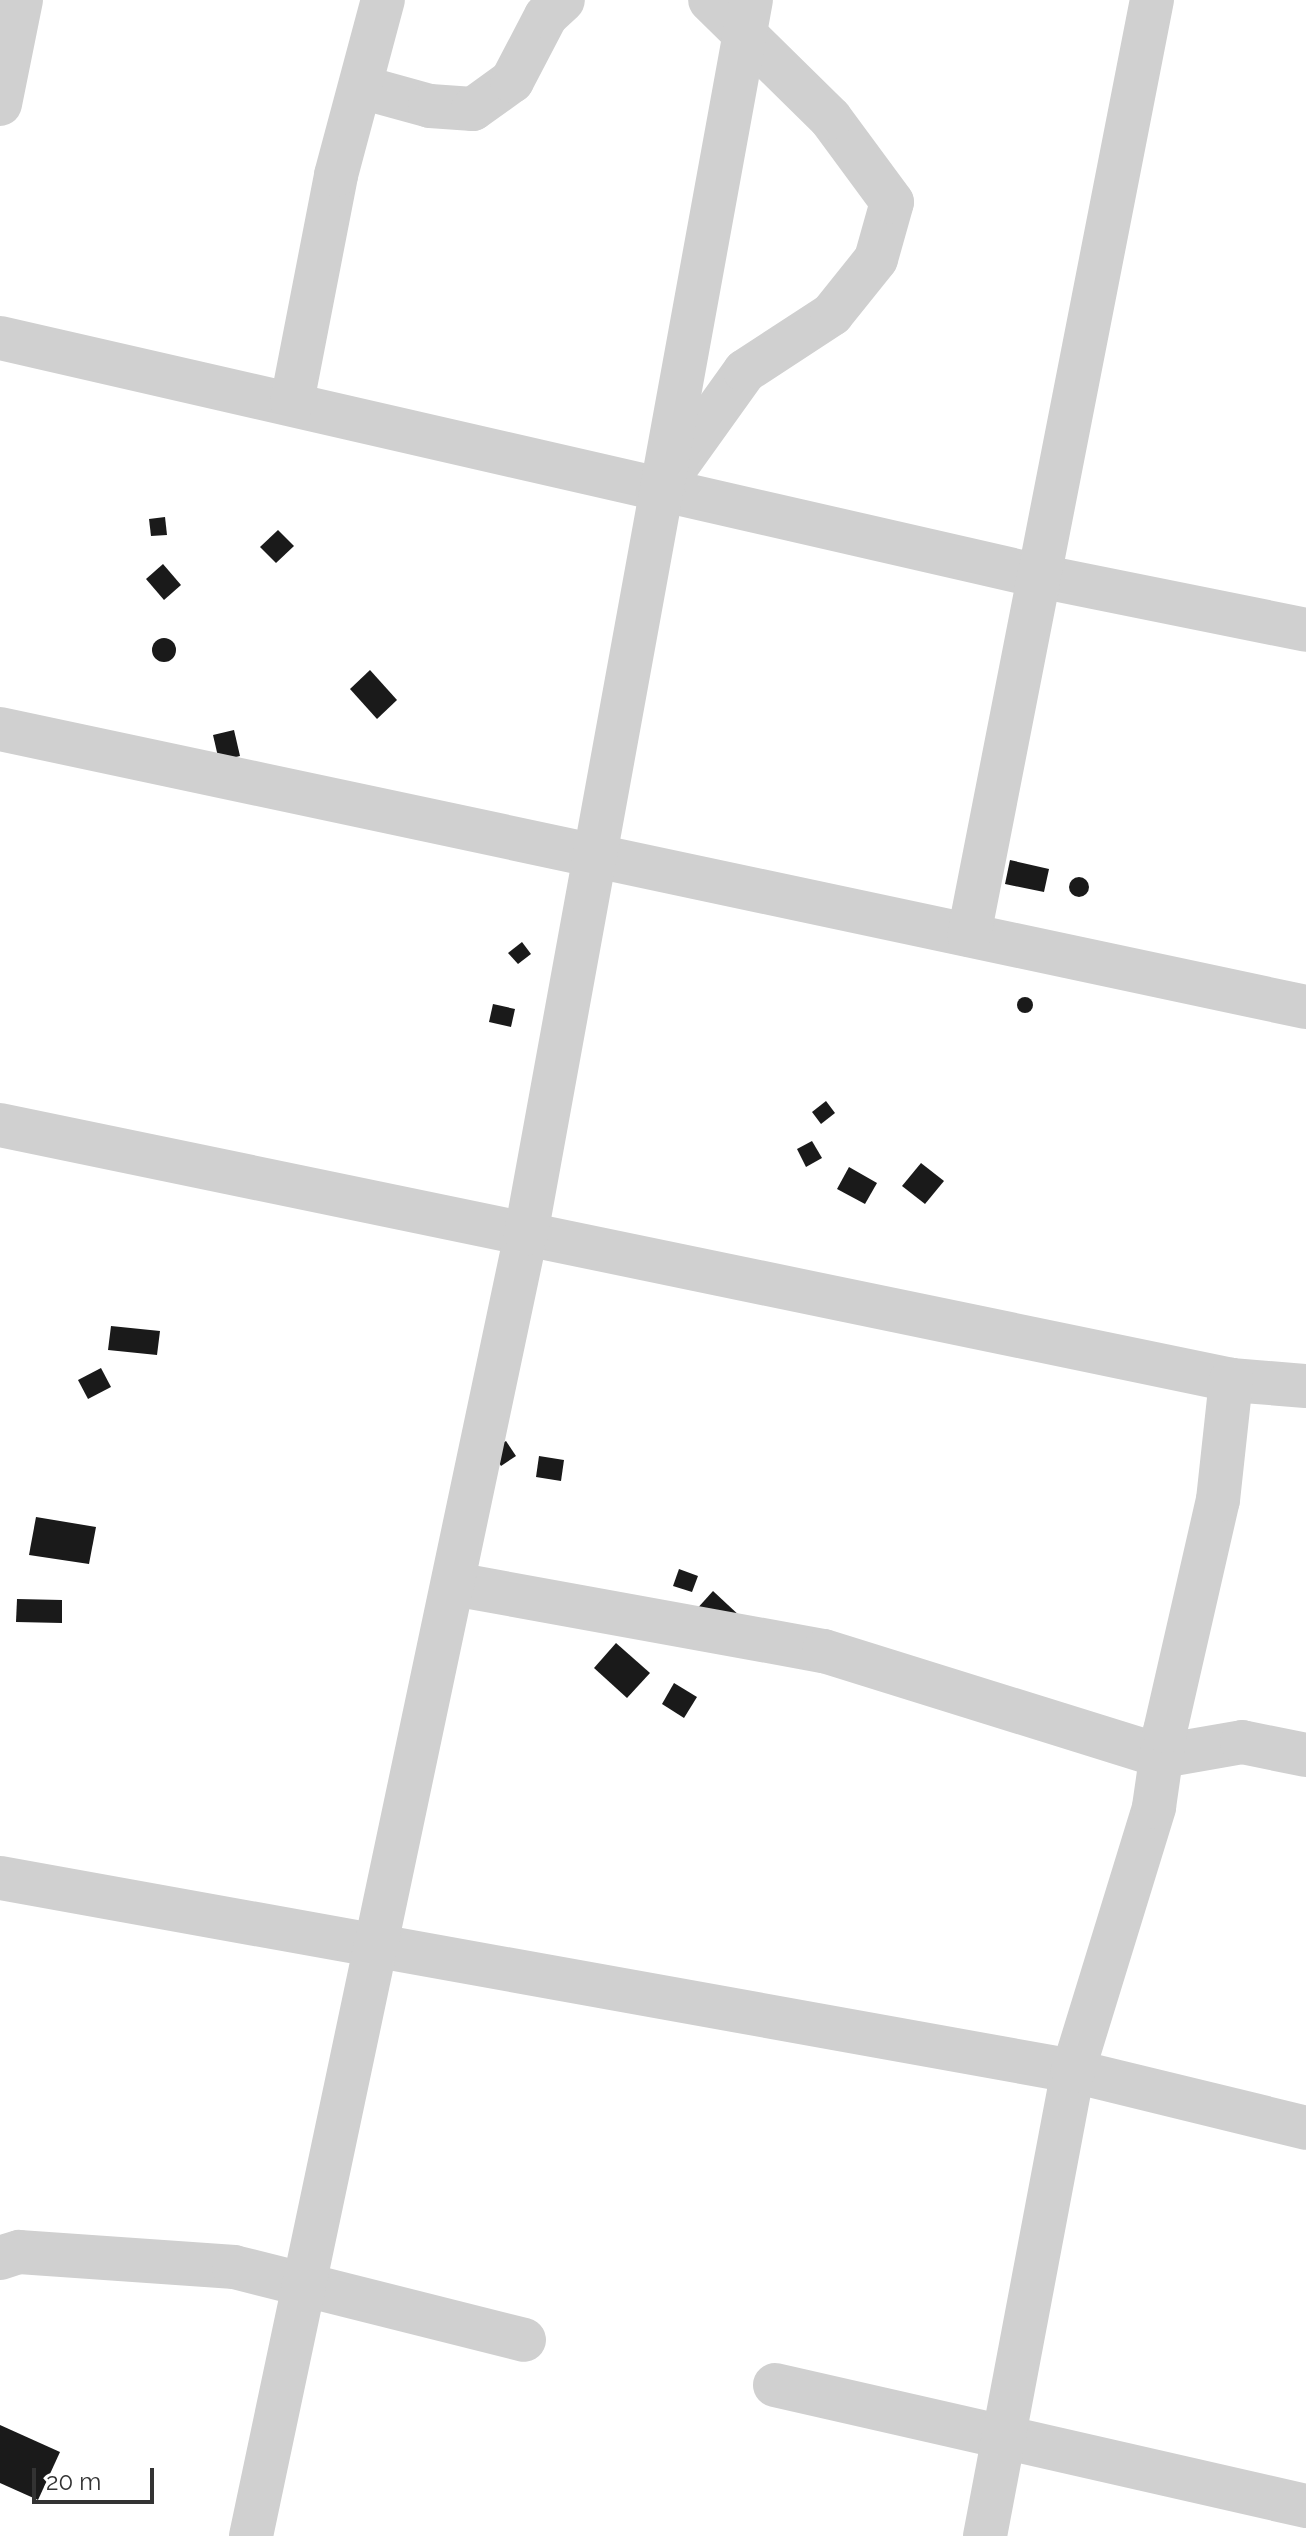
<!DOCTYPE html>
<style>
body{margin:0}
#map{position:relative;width:1306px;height:2536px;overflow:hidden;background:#fff;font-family:Raleway,sans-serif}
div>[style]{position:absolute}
.building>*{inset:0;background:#1a1a1a}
.round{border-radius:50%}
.minor>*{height:44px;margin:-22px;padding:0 22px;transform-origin:22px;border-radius:22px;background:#d0d0d0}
span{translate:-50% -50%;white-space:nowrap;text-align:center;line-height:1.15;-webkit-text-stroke:8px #fff;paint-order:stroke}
.scale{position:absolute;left:32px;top:2468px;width:122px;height:36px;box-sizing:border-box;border:4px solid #333;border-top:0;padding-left:10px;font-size:24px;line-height:28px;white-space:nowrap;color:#333;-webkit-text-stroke:6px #fff;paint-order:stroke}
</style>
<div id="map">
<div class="building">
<i style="clip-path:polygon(165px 517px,167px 535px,151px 536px,149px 519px)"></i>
<i style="clip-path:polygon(278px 530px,294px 546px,276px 563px,260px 547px)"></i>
<i style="clip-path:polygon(163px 564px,181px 585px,164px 600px,146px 579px)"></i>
<i class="round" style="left:152px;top:638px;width:24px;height:24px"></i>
<i style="clip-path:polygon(370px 670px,397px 700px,377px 719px,350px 689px)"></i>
<i style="clip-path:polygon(234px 730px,240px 756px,219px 761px,213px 735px)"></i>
<i style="clip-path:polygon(1010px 860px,1049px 869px,1044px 892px,1005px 884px)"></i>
<i class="round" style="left:1069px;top:877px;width:20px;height:20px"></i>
<i style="clip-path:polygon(522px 942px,531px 954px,518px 964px,508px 953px)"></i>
<i class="round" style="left:1017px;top:997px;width:16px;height:16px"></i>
<i style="clip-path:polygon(493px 1004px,515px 1009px,511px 1027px,489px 1022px)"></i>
<i style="clip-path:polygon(826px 1101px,835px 1113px,821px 1124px,812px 1112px)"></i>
<i style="clip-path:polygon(812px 1141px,822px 1158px,806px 1167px,797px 1149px)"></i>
<i style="clip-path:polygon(921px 1163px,944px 1181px,925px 1204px,902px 1186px)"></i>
<i style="clip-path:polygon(849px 1167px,877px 1183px,865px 1204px,837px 1189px)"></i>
<i style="clip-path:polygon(111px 1326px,160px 1331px,157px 1355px,108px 1350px)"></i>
<i style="clip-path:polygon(101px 1368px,111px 1387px,88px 1399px,78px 1380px)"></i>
<i style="clip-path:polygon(506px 1441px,516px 1456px,501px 1466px,491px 1450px)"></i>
<i style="clip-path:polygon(539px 1456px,564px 1460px,561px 1481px,536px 1477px)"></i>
<i style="clip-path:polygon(36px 1517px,96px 1527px,89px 1564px,29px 1555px)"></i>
<i style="clip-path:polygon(679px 1569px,698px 1576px,692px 1592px,673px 1586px)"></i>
<i style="clip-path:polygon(713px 1591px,742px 1618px,695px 1611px)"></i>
<i style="clip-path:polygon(17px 1599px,62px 1600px,62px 1623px,16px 1622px)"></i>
<i style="clip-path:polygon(616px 1643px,650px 1673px,627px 1698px,594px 1668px)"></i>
<i style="clip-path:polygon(674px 1683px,697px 1697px,684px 1718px,662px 1704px)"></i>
<i style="clip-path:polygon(0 2425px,60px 2452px,38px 2500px,0 2483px)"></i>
</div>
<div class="minor">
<i style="left:361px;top:87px;width:72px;rotate:15.4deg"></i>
<i style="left:430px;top:106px;width:43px;rotate:4deg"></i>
<i style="left:473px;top:109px;width:48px;rotate:-35.7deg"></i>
<i style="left:512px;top:81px;width:73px;rotate:-62.4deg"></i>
<i style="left:546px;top:16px;width:23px;rotate:-43deg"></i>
<i style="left:0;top:104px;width:106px;rotate:-78.6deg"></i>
<i style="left:0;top:338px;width:1066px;rotate:12.9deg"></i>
<i style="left:1039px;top:576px;width:272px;rotate:11.4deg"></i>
<i style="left:292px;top:402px;width:231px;rotate:-79deg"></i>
<i style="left:336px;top:175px;width:181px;rotate:-75deg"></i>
<i style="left:669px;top:477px;width:130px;rotate:-54.4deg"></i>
<i style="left:745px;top:371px;width:104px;rotate:-33.2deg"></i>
<i style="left:832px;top:314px;width:70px;rotate:-51.3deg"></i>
<i style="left:876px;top:259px;width:59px;rotate:-74.3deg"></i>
<i style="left:892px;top:202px;width:104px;rotate:-126.4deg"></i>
<i style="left:830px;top:118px;width:168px;rotate:-135.5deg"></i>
<i style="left:0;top:729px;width:1335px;rotate:12.02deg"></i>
<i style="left:969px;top:935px;width:953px;rotate:-78.93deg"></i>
<i style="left:0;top:1125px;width:1257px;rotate:11.7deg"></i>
<i style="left:1231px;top:1380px;width:75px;rotate:4.6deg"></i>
<i style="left:454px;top:1584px;width:376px;rotate:10.3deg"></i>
<i style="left:824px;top:1651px;width:354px;rotate:17.3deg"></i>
<i style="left:1162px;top:1756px;width:81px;rotate:-9.9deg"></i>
<i style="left:1242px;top:1742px;width:65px;rotate:11.5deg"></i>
<i style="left:0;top:1878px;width:1090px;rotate:10.2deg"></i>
<i style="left:1073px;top:2071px;width:240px;rotate:13.7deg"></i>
<i style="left:0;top:2258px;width:20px;rotate:-18deg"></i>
<i style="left:19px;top:2252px;width:216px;rotate:4deg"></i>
<i style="left:234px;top:2267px;width:299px;rotate:14.1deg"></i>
<i style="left:775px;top:2385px;width:545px;rotate:12.84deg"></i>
<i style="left:251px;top:2536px;width:1331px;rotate:-78.07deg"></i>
<i style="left:526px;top:1234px;width:1254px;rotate:-79.67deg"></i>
<i style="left:985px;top:2536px;width:473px;rotate:-79.3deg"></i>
<i style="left:1073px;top:2071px;width:276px;rotate:-72.9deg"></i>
<i style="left:1154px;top:1807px;width:77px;rotate:-81.8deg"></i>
<i style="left:1165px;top:1731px;width:237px;rotate:-77.1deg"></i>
<i style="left:1218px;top:1500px;width:121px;rotate:-83.8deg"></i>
</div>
<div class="scale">20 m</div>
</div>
